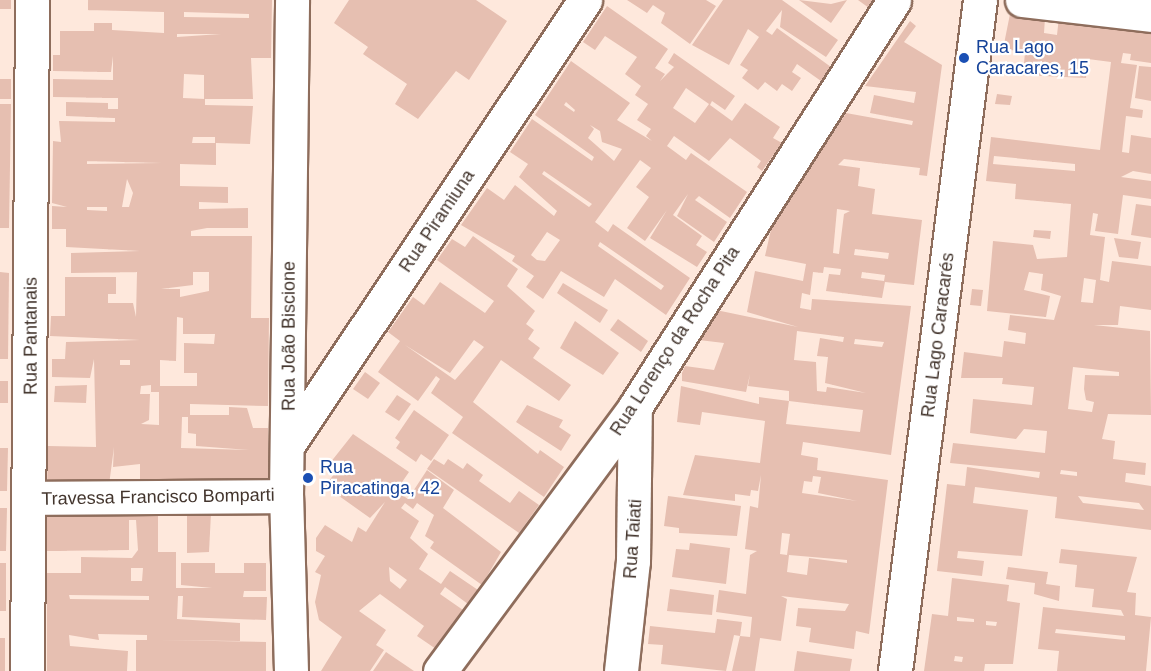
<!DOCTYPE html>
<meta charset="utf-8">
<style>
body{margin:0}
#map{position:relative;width:1151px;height:671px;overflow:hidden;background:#fee8dc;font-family:Helvetica,sans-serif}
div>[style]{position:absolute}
.building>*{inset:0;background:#e6bfb1}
.roads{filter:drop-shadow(2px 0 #8e6d5c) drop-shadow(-2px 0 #8e6d5c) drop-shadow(0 2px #8e6d5c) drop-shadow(0 -2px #8e6d5c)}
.minor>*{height:33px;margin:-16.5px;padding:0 16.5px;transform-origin:16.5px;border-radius:16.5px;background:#fff}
.dots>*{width:16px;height:16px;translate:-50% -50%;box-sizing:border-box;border:3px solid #fff;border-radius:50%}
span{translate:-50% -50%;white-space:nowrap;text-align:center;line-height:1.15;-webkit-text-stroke:4.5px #fff;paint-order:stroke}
.transit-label{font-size:18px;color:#164399}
.left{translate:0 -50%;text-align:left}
.street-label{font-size:18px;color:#43352d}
</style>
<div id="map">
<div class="building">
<i style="clip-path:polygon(0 0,11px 0,11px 9px,0 9px)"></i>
<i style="clip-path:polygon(evenodd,88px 0,272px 0,271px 58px,251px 58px,253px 99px,204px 99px,204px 75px,184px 74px,183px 98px,205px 99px,205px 105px,253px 106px,250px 144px,216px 143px,216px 165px,180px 164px,180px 186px,228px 187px,228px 203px,199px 202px,199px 209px,248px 208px,248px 228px,207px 228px,191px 231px,191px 236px,252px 236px,251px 318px,269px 318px,268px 406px,190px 404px,190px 415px,229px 415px,229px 407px,247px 408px,253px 428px,268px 428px,268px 491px,257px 491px,257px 479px,192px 479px,192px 491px,140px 490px,140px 464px,113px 467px,114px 447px,109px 485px,47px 490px,48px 446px,96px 447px,94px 359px,90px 378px,52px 377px,52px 359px,65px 359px,66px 342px,140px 340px,50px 336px,51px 316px,65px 316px,65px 277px,116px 277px,116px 294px,108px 294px,108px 303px,133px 303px,136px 317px,137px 272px,71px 273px,71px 253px,140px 251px,66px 247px,66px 229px,52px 229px,52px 206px,67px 207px,52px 203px,53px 141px,61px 142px,59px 121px,115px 122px,115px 118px,66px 116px,66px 102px,108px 103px,108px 109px,118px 109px,118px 98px,53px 97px,53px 79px,113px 80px,113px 56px,111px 72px,53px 71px,53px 55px,60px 55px,60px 31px,94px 31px,94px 23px,112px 23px,112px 30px,164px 33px,164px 12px,88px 10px,88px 0,184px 12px,249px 14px,249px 18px,184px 17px,184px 12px,88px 0,177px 34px,221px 34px,177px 37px,177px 34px,88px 0,193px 137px,215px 137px,215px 143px,192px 143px,193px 137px,88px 0,87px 161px,162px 163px,87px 164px,87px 161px,88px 0,127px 179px,133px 193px,129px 207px,122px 207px,127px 179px,88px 0,87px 207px,107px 207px,107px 211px,87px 210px,87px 207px,88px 0,193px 272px,209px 272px,209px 291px,180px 297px,180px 289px,161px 289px,193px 285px,193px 272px,88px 0,177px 317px,183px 318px,183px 334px,215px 334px,214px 344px,184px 343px,184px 373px,197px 373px,197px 386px,160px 386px,160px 360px,176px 361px,177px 317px,88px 0,120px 360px,130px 360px,130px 365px,120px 365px,120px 360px,88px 0,151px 385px,151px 392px,159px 392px,159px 425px,141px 424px,149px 420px,150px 394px,140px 394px,141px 386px,151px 385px,88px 0,182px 417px,188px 417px,188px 433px,196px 434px,196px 446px,249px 450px,181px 448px,182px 417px)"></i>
<i style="clip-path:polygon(349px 0,476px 0,507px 21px,469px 80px,456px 71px,418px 119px,395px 104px,407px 84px,363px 54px,368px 47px,334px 23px)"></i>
<i style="clip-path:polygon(627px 0,706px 0,716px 6px,690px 44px,661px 23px,665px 13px,653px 5px,647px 13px)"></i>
<i style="clip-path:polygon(723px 0,782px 0,838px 40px,826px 57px,780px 27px,782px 10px,766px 31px,772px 35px,777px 28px,831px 67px,821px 81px,797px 64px,792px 72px,801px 78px,792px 91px,782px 84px,777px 91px,765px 82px,758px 90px,742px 78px,748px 70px,740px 65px,759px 37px,748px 29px,729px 65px,692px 45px)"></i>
<i style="clip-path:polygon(799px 0,831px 4px,847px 0,831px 23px)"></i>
<i style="clip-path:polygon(858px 0,875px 0,869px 8px)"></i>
<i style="clip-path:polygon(evenodd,607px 6px,668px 49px,655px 68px,665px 74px,660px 81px,674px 67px,668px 63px,674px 53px,735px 96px,725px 110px,712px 101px,710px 105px,732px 121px,745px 103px,780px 127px,773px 138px,782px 143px,762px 171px,757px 167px,761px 161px,730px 138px,709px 161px,674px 136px,667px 146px,686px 160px,691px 153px,747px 192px,730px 218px,699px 196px,695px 200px,727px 222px,714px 242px,677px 216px,688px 194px,673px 215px,702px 236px,696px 245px,707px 252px,697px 267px,650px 238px,667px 210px,645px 241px,627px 228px,649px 197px,636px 187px,651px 168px,640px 160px,595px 222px,608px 232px,613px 224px,690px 278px,666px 315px,615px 279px,604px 297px,561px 271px,543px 299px,526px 287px,534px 276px,512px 261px,515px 256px,461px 225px,487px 188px,504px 200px,515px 185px,554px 216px,557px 211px,519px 177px,528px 164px,510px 152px,532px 119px,592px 161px,594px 157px,535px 115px,571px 61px,630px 103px,617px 120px,652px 141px,646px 136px,651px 129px,637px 120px,648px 104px,635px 95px,641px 86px,625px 74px,637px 57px,605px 36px,595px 50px,583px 42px,607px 6px,686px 88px,709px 104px,695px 123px,673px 108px,686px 88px,607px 6px,566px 102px,575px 110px,574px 112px,564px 105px,566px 102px,607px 6px,590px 125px,600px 131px,602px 142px,622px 149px,614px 161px,588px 138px,594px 129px,590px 125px,607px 6px,544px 171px,592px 204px,589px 207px,542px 174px,544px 171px,607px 6px,547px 232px,560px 240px,545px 261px,537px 260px,531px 255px,547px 232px,607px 6px,600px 242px,664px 286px,661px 290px,598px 246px,600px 242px)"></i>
<i style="clip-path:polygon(evenodd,1011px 9px,1045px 18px,1044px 33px,1057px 35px,1059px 17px,1151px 29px,1151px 63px,1130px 60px,1131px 54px,1123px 53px,1121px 63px,1137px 65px,1130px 108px,1143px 110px,1142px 118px,1126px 116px,1122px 152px,1129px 153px,1131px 135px,1151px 138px,1151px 174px,1133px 171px,1121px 177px,1151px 181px,1151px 199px,1123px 195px,1118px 234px,1095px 231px,1098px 214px,1093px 213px,1090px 235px,1105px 237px,1100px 280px,1109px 282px,1112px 261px,1151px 266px,1151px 310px,1120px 306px,1118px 325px,1094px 325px,1150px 331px,1151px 415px,1108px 414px,1102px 439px,1115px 441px,1113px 459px,1146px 463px,1145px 475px,1126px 473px,1125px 482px,1151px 486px,1151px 530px,1055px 518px,1057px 497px,975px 487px,973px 503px,1028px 510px,1022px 556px,958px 551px,957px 558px,984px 561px,982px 576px,937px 571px,947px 484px,965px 486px,967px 467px,1039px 478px,1040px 472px,950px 463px,953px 443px,1045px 453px,1047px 431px,1024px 429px,1016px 439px,970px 433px,973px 399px,1032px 405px,1034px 387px,1002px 384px,1003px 378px,961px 378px,964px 352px,1002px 357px,1004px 341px,1025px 344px,1026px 333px,1008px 330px,1010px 315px,1054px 320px,1061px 296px,1041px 290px,1043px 274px,1029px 272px,1024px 290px,1050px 296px,1046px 317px,987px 311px,993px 241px,1033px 245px,1037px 259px,1067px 257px,1071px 204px,1015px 199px,1016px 184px,986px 181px,991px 137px,1100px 150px,1111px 62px,1088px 59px,1086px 78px,1023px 75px,1025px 52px,1003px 49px,1011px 9px,994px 156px,1075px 164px,1075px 171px,993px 164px,994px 156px,1011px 9px,1084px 278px,1096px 280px,1093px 303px,1081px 302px,1084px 278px,1011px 9px,1073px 367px,1119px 372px,1119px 376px,1085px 375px,1084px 389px,1086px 400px,1094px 402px,1092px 412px,1068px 409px,1073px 367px,1011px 9px,1061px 470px,1077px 472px,1077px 476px,1060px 474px,1061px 470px,1011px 9px,1078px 496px,1139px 503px,1144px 510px,1083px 503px,1078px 496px)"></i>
<i style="clip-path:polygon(evenodd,910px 21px,916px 26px,904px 42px,942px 65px,927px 176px,919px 175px,920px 168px,844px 159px,838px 165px,860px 168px,858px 186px,875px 189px,872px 214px,922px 220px,914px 285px,885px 282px,882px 298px,826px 291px,829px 274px,840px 275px,841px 269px,824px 267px,823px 273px,813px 272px,810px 295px,802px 293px,800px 308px,811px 310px,812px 299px,911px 306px,891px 455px,803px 442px,801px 455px,818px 458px,817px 470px,888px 480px,869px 634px,856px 631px,854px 649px,809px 642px,811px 628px,796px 626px,798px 608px,845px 611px,849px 604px,781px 596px,787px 599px,781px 641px,760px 638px,755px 671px,732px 671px,740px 636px,734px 635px,726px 671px,661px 664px,663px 645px,648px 644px,650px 626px,715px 633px,717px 619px,742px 622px,740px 636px,750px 637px,752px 617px,716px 612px,719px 590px,746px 594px,750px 555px,757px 551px,745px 549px,750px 506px,758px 508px,761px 475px,758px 491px,751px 490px,750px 496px,735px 494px,735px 501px,683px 495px,695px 455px,760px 463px,765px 421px,702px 412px,700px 425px,677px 422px,681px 386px,759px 404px,759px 397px,789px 401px,786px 424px,860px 432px,863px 410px,789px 401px,789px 391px,748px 386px,750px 374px,746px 392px,682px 381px,682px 373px,685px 366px,714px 370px,724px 343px,699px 340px,716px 310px,798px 327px,747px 312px,755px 271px,803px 281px,806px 264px,765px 256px,772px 225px,846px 113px,912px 125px,913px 121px,870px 113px,874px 95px,914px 103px,916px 92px,865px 86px,910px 21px,837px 209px,850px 211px,844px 214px,839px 254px,833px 253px,837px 209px,910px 21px,855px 249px,889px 253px,888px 259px,854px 255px,855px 249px,910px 21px,862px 272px,885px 275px,884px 281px,861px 278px,862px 272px,910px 21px,797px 331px,844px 337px,843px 342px,820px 338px,817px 356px,828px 357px,825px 383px,866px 393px,827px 387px,826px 392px,817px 391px,816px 362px,794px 360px,797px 331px,910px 21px,855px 339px,884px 342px,882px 347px,854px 344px,855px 339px,910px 21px,813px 476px,821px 477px,818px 493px,857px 501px,802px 493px,804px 481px,812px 482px,813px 476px,910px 21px,782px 533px,790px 534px,787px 555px,780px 554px,782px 533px,910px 21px,789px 555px,847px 560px,847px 563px,809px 558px,807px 575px,787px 572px,789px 555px)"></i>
<i style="clip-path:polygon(1139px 66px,1151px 67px,1151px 101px,1135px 98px)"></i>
<i style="clip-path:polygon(0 79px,11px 79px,11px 99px,0 99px)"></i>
<i style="clip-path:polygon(997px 94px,1012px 96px,1010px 105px,995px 104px)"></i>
<i style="clip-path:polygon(0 104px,11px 104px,9px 228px,0 228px)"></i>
<i style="clip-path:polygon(1136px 204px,1151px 206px,1151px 238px,1131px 235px)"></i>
<i style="clip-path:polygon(1034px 230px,1051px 231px,1050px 239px,1033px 237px)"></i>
<i style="clip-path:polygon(evenodd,473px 236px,518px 269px,507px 286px,535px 311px,526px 324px,534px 330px,528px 339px,540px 348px,533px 358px,571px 385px,559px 401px,501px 360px,473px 402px,538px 454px,540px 450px,564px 467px,544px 497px,452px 433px,463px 417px,431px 393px,440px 379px,436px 376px,418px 401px,378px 372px,400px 341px,388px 332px,413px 297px,424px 305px,440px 282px,485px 313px,494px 301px,437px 260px,452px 239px,465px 247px,473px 236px,474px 340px,484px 347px,455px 380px,405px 345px,450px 373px,474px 340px)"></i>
<i style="clip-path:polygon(1114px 238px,1141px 242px,1138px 259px,1119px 257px)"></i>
<i style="clip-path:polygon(0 272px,9px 273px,8px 359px,0 359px)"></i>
<i style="clip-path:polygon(563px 283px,608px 310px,600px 323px,557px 293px)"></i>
<i style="clip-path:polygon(972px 289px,983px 290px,981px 306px,970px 305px)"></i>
<i style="clip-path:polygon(618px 319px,648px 341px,641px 352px,610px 330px)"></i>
<i style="clip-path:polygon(575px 321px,619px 353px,603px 375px,560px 348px)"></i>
<i style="clip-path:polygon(365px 372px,380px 383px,368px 399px,353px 389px)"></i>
<i style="clip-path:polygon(0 381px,8px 381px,8px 403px,0 403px)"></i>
<i style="clip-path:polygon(87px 385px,86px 403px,54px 402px,55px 386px)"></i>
<i style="clip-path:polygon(397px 395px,411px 404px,399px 421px,385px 412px)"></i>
<i style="clip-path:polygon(527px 405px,563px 420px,559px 427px,571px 435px,561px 451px,516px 422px)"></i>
<i style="clip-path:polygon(414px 410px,449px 435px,431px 461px,421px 454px,416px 462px,396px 448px,400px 442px,395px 438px)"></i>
<i style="clip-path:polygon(evenodd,353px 434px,409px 472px,396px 491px,408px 499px,427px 470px,454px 490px,443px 508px,501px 552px,482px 585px,430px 548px,434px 542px,425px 536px,434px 515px,417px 503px,413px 509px,405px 503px,401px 508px,419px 521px,410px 538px,428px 554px,419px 569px,441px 584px,450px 571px,478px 590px,468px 604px,445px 587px,440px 594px,463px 610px,436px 649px,417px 636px,424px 626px,380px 594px,359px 611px,386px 630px,376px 645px,384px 650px,370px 671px,321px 671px,342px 637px,319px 620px,315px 602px,321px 575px,315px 572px,325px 556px,316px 551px,316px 538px,325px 525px,352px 542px,358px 527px,366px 532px,385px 502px,370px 518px,325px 486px,338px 469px,330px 463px,353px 434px,389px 567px,407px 580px,400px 589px,390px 581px,389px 567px)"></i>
<i style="clip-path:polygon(0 448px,8px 448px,7px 491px,0 491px)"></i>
<i style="clip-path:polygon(434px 459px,444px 465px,448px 459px,463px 469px,467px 463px,483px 475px,479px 481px,510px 503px,519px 491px,539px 505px,519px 533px,427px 469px)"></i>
<i style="clip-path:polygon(668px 496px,741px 506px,737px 536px,679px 533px,679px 528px,664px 526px)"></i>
<i style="clip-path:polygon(evenodd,47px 507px,158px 509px,158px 552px,176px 552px,176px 588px,212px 588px,181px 585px,181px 563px,215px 563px,215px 573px,244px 573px,244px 563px,266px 563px,266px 591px,244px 591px,243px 597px,267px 597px,266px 620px,182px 617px,183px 596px,178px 596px,177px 619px,240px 623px,240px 641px,158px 640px,266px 642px,266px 671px,136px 671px,136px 640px,147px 640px,147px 635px,98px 634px,99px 640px,69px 635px,70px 646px,128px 651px,127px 671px,47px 671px,47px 573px,81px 573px,81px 557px,132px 558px,138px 550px,136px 520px,129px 520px,129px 550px,47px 551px,47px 507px,131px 568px,143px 568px,142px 581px,131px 581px,131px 568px,47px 507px,69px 595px,149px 596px,149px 600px,70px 599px,69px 595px)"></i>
<i style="clip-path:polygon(0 508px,7px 508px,6px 551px,0 551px)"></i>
<i style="clip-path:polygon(187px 510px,211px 513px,209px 552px,187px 553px)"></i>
<i style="clip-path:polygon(690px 543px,730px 548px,726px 584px,672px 577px,676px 549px,689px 550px)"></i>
<i style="clip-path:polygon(evenodd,1061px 549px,1137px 557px,1127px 592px,1136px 593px,1135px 615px,1151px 617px,1146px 671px,1057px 671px,1059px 651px,1038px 649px,1043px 607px,1124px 616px,1121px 610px,1092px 607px,1094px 589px,1075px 587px,1077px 565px,1059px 563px,1061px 549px,1056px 629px,1125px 636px,1125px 640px,1055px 633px,1056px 629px)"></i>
<i style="clip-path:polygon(0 563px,6px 563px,6px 611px,0 611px)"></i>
<i style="clip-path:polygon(1008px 567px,1048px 572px,1046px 584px,1060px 586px,1059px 601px,1034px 594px,1035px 583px,1006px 579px)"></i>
<i style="clip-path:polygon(evenodd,952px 578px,1009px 585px,1007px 601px,1020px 603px,1013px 664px,985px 664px,984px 671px,924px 671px,932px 614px,948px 616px,952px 578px,957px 617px,974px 619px,974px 622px,957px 621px,957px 617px,952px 578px,986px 621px,997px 622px,996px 626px,986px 625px,986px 621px,952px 578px,955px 656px,963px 657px,962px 662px,954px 661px,955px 656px)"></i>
<i style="clip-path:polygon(670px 589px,714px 595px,712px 615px,667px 611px)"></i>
<i style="clip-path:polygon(0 638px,5px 638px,5px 671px,0 671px)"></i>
<i style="clip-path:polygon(797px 651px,852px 659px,850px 671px,794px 671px)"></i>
<i style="clip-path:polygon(386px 652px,414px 671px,373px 671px)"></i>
</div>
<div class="roads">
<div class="minor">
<i style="left:1022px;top:0;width:130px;rotate:6.6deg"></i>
<i style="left:289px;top:443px;width:533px;rotate:-56.25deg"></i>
<i style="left:30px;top:498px;width:256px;rotate:-0.4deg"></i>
<i style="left:27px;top:671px;width:671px;rotate:-89.57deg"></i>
<i style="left:291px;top:671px;width:175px;rotate:-91.6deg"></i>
<i style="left:286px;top:496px;width:496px;rotate:-89.3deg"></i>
<i style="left:440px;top:671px;width:328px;rotate:-53.5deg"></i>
<i style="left:635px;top:407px;width:482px;rotate:-57.5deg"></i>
<i style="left:621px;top:671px;width:111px;rotate:-83.8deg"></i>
<i style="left:633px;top:561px;width:154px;rotate:-89.3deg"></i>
<i style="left:895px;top:671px;width:676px;rotate:-82.78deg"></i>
</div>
</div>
<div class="dots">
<i style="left:964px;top:58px;background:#1a4fb4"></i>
<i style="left:308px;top:478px;background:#1a4fb4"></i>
</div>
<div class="transit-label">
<span class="left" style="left:976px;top:58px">Rua Lago<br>Caracares, 15</span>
<span class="left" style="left:320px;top:478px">Rua<br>Piracatinga, 42</span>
</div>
<div class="street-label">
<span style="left:437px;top:221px;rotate:-56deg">Rua Piramiuna</span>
<span style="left:938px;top:335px;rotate:-83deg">Rua Lago Caracarés</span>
<span style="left:31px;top:336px;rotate:-90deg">Rua Pantanais</span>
<span style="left:289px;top:336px;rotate:-90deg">Rua João Biscione</span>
<span style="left:675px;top:341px;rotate:-57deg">Rua Lorenço da Rocha Pita</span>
<span style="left:158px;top:497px;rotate:-1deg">Travessa Francisco Bomparti</span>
<span style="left:633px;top:539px;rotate:-86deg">Rua Taiati</span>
</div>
</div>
